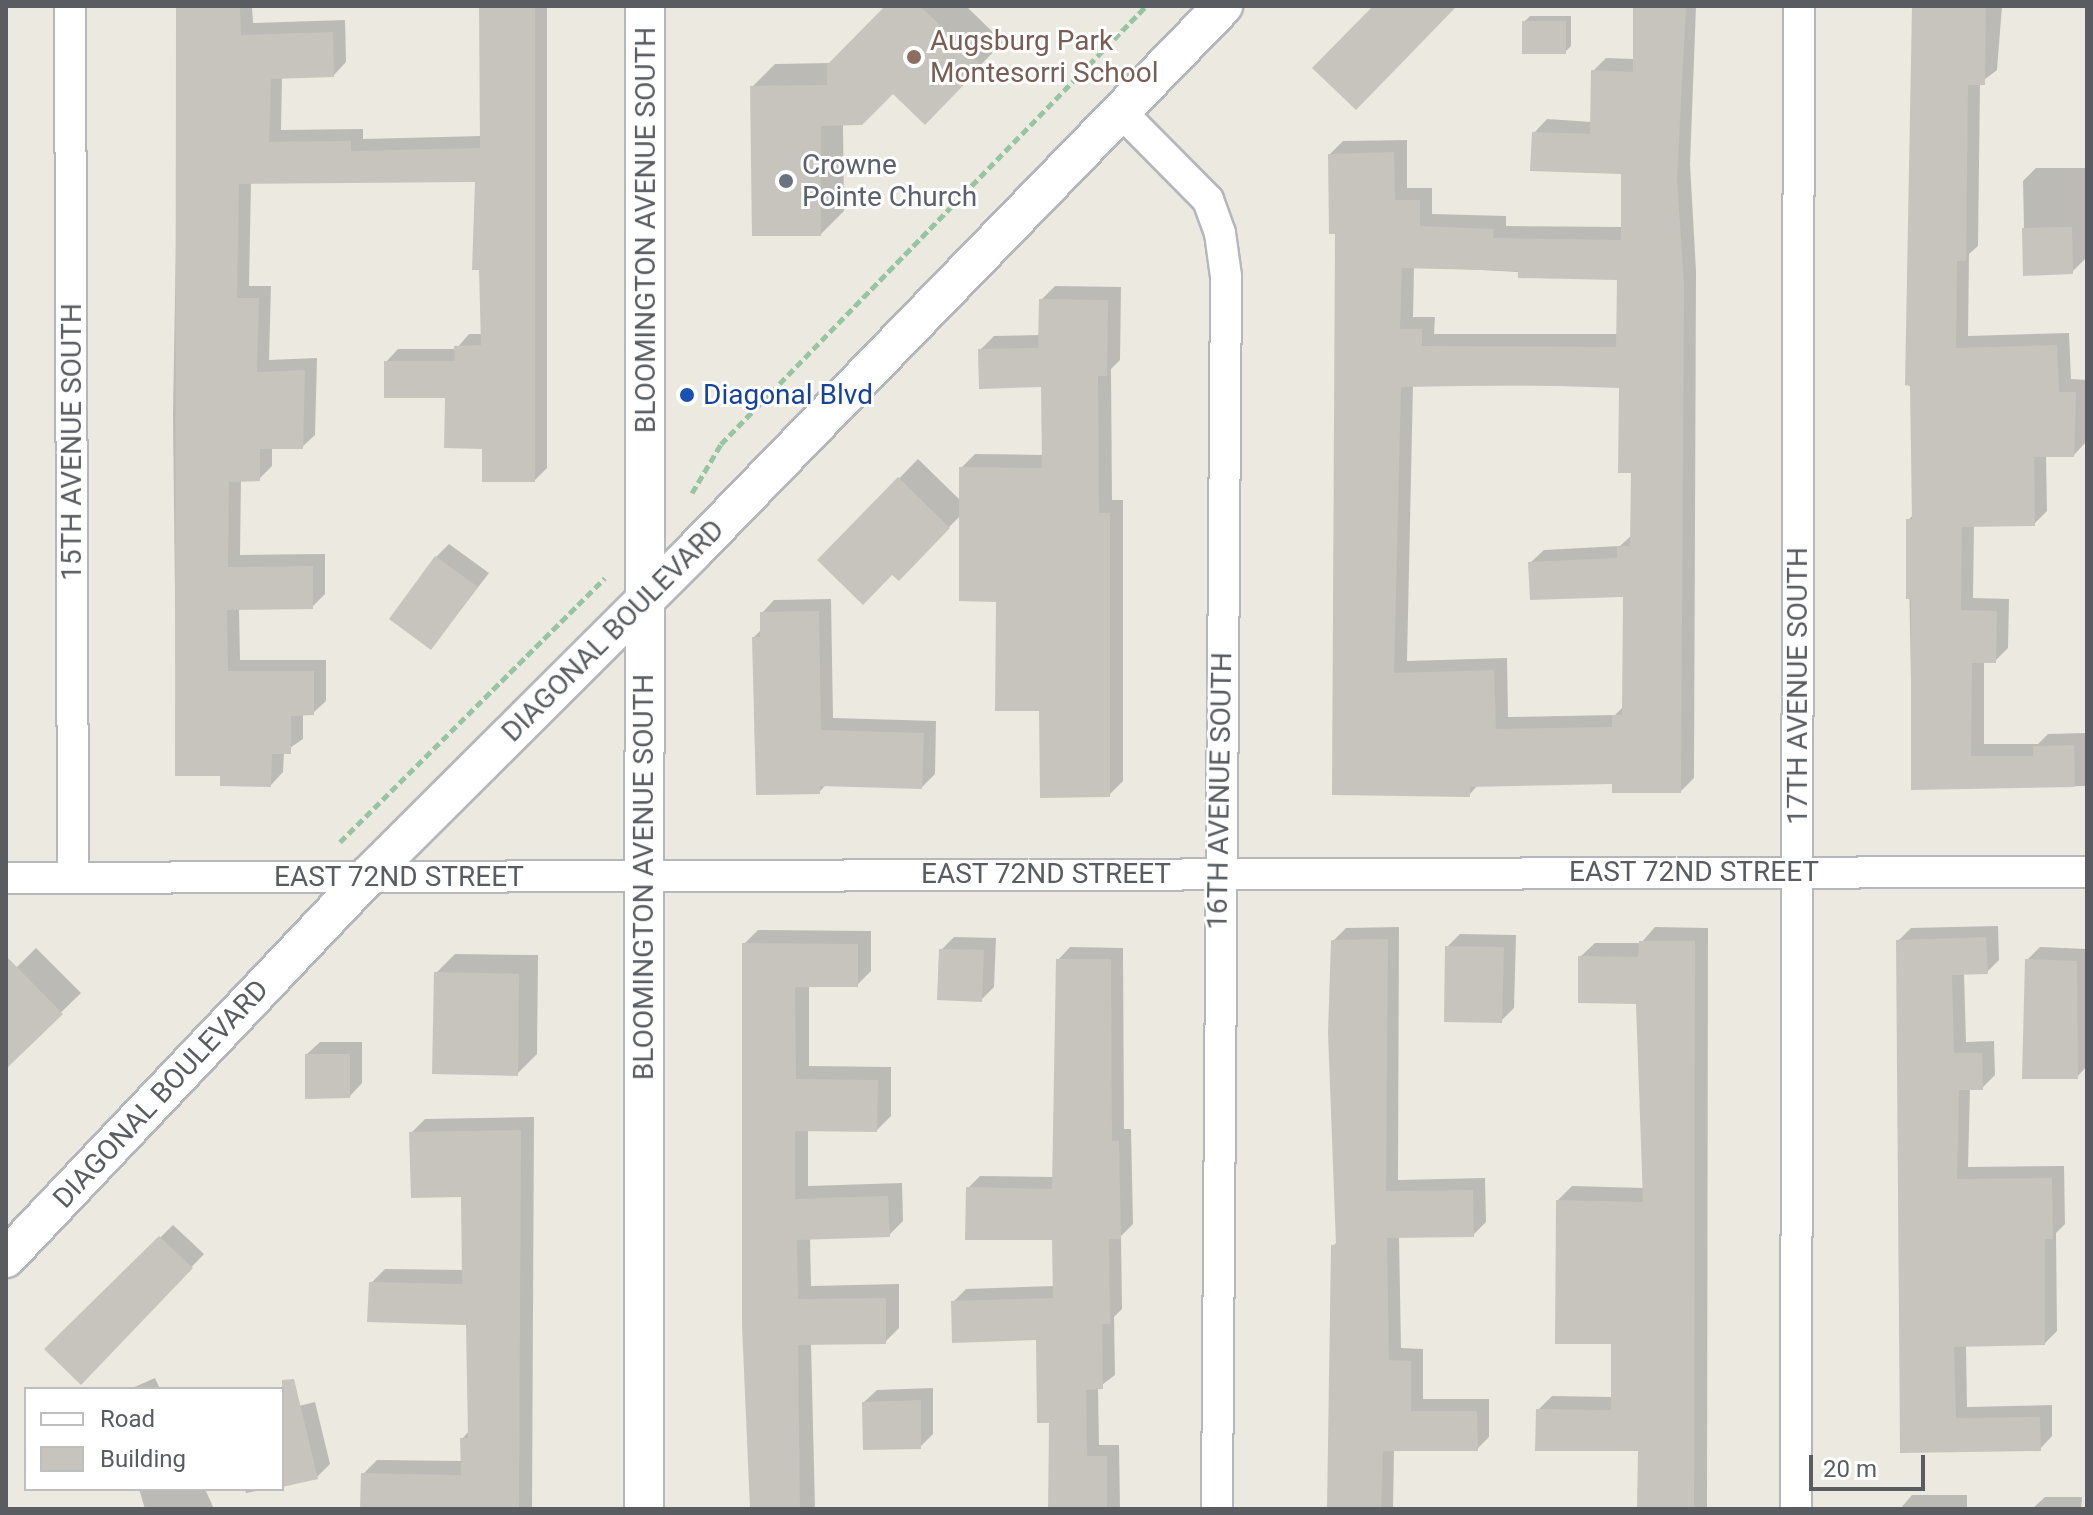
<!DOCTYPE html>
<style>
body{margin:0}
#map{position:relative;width:2093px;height:1515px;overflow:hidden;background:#ece9e1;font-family:Roboto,sans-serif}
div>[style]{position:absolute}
.shadow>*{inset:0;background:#0003}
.building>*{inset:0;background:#c7c4be}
.path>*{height:5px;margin-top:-2.5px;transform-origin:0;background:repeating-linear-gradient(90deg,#97c4a3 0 8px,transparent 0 12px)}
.roads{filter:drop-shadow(2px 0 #b4b7bb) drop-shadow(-2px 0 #b4b7bb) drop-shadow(0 2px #b4b7bb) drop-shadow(0 -2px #b4b7bb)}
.minor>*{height:30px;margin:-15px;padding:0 15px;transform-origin:15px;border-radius:15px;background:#fff}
.tertiary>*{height:38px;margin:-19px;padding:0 19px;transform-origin:19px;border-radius:19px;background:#fff}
.dots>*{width:22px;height:22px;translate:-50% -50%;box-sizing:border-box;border:4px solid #fff;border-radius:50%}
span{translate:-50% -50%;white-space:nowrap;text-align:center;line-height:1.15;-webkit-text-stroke:6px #fff;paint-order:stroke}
.education-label{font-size:28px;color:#785e54}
.left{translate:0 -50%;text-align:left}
.worship-label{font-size:28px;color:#5b616d}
.street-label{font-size:28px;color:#595d61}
.transit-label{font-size:28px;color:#164399}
.frame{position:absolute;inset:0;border:8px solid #595d61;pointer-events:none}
.legend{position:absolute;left:24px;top:1387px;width:260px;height:104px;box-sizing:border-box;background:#fff;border:2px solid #bdbec0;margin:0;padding:10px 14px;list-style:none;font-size:24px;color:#595d61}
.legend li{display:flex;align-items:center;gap:16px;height:40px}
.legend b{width:40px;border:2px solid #bdbec0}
.scale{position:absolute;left:1809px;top:1455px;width:116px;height:36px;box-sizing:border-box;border:4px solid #595d61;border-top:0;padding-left:10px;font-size:24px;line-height:28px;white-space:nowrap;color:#595d61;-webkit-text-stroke:6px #fff;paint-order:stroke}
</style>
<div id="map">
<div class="shadow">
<i style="clip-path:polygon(180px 6px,252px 6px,253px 23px,345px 20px,346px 62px,334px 75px,282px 76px,281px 130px,363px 129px,363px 139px,482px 136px,480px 6px,547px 6px,547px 468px,535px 480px,484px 447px,447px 396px,386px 362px,398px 349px,456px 349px,469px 334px,483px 334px,477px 180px,251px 182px,249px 286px,271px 286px,269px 360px,317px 358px,315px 435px,302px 447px,272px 447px,272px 466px,259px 479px,241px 479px,240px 555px,325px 554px,325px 594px,312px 607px,239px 608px,240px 660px,326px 660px,326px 701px,313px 713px,303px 713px,303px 739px,284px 752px,283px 772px,271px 785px,222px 774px,177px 774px,173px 415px)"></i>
<i style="clip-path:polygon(888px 6px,966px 6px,1003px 42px,925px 122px,893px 91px,843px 124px,844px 211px,821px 234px,752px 87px,775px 64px,831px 63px)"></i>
<i style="clip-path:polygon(evenodd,1635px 6px,1696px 6px,1690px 164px,1696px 271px,1694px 778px,1681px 791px,1614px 782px,1479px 784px,1469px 795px,1334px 793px,1337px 232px,1330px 154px,1343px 141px,1407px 140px,1407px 188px,1432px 188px,1432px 214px,1506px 216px,1506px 226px,1623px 227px,1623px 172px,1534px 133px,1547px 119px,1592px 122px,1593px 71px,1606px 58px,1635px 59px,1635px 6px,1414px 266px,1619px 278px,1618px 334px,1434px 334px,1435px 317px,1413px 317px,1414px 266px,1635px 6px,1413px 385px,1621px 386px,1633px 471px,1633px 534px,1620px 546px,1544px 550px,1530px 563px,1625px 595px,1624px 706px,1615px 715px,1508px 717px,1507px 658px,1407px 661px,1413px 385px)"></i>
<i style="clip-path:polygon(1913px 6px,2002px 6px,1997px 70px,1980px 83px,1978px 246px,1969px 254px,1968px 336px,2069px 333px,2071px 379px,2087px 380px,2086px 442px,2074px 455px,2046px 455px,2047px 511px,2034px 524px,1974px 525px,1973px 598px,2009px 599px,2008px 648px,1995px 661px,1984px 661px,1984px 744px,2038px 744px,2048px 734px,2087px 733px,2087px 786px,1913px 788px,1908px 520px,1914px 514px)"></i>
<i style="clip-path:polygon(1530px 16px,1571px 16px,1571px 46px,1565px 52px,1524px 22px)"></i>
<i style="clip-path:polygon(2036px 168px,2087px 168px,2085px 259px,2072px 272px,2025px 274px,2023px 181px)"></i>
<i style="clip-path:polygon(1055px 286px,1121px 287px,1120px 360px,1111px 369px,1112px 500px,1123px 500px,1123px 781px,1109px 795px,1041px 709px,961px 515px,899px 578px,893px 572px,820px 560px,918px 459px,961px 501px,961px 468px,975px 454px,1044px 455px,1043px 385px,980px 350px,994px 336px,1040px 335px,1041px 300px)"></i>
<i style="clip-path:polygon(449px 544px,489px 573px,431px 648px,436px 557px)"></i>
<i style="clip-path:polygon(831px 599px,833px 718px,936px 721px,935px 774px,922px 787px,827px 784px,819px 792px,754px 637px,762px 629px,762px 613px,774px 600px)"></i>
<i style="clip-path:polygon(1998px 926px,1999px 960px,1987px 972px,1964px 973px,1966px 1042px,1994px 1041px,1995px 1075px,1982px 1088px,1970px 1088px,1968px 1167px,2064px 1166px,2065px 1224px,2056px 1233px,2057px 1331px,2045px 1343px,1966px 1345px,1967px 1407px,2052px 1405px,2052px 1436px,2040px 1449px,1902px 1451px,1898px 941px,1911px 928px)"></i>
<i style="clip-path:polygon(1399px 927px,1398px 1180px,1485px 1178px,1486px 1222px,1473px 1235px,1399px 1236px,1401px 1348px,1423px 1349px,1423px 1399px,1489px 1399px,1489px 1437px,1477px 1449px,1394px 1449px,1393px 1509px,1328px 1509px,1333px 1246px,1338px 1241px,1333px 941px,1346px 928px)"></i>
<i style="clip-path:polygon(1655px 927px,1708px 928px,1707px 1509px,1641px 1509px,1640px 1449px,1538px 1410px,1552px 1396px,1613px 1397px,1613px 1342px,1558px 1200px,1572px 1186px,1645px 1188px,1638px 1002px,1580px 957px,1595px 943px,1641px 943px)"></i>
<i style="clip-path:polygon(758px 930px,871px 931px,871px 971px,857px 985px,809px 985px,809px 1066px,891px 1067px,891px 1116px,877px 1130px,808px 1130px,808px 1186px,902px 1183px,903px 1221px,889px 1235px,810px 1237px,811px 1286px,899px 1284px,899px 1328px,885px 1342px,811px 1343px,815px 1509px,752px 1509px,744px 944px)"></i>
<i style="clip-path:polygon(1460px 934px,1516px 935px,1514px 1008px,1501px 1021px,1447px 947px)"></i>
<i style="clip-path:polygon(954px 937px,996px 938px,994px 987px,981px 1000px,941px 950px)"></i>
<i style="clip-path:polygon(1070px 947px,1123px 948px,1124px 1129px,1131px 1129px,1133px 1224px,1121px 1236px,1122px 1309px,1114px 1317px,1115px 1375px,1098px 1388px,1099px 1445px,1119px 1445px,1120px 1509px,1050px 1509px,1051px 1421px,1038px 1338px,953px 1302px,966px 1289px,1055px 1286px,1054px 1238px,968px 1188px,980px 1176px,1055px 1177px,1058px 960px)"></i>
<i style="clip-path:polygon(2040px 947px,2087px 949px,2087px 1066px,2077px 1077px,2027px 960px)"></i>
<i style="clip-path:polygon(36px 948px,81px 993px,6px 1066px,6px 978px)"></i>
<i style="clip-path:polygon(455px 954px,538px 955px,537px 1054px,517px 1074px,436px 973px)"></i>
<i style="clip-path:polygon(320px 1042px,362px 1042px,362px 1083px,350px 1096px,307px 1054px)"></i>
<i style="clip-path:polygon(534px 1117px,532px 1509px,362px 1509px,363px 1474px,377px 1460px,463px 1461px,462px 1439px,470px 1430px,468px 1323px,371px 1283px,385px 1269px,464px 1270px,463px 1195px,411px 1133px,425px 1119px)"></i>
<i style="clip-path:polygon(173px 1225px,204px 1254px,81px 1382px,47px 1349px)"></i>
<i style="clip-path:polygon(155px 1378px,160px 1389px,130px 1389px)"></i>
<i style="clip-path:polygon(933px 1388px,933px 1434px,920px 1447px,864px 1402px,877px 1390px)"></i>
<i style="clip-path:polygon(315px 1402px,330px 1464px,317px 1477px,282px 1485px,282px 1410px)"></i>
<i style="clip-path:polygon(139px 1489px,205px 1489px,214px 1509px,145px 1509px)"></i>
<i style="clip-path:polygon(245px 1489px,266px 1489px,246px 1493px)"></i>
<i style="clip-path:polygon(1912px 1495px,1967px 1495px,1967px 1509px,1900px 1509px)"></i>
<i style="clip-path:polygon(2045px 1497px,2082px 1497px,2081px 1509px,2032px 1509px)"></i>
</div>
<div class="building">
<i style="clip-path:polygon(176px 6px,240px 6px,241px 35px,333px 32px,334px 77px,271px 79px,269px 142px,351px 141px,351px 151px,480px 148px,479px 6px,535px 6px,535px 482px,482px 482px,482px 449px,444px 448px,445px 398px,384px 398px,384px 361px,455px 361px,454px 346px,481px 345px,479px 270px,472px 270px,475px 182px,239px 184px,237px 298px,259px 298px,257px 372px,305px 370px,303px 449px,260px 449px,260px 481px,229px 482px,228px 567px,313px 566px,313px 609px,227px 610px,228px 671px,314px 671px,314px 715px,291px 716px,291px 754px,272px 754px,271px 787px,220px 786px,220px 776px,175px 776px)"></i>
<i style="clip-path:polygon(885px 6px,920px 6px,982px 66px,925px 125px,893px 94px,862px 125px,821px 126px,821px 236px,752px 236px,750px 86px,827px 85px,827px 65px)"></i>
<i style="clip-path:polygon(1373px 6px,1457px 6px,1356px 110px,1312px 68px)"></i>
<i style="clip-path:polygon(evenodd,1633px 6px,1686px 6px,1677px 178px,1684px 285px,1681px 793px,1612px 793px,1612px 784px,1470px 787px,1470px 797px,1332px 795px,1335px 234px,1329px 234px,1328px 154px,1394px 152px,1395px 200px,1420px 200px,1420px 226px,1494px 229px,1493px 238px,1621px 240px,1621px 174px,1530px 171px,1532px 132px,1590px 134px,1591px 70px,1633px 72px,1633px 6px,1402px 268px,1518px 271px,1518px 278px,1617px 280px,1616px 347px,1422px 346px,1422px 329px,1400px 329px,1402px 268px,1633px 6px,1528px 385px,1619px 388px,1618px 473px,1631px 473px,1630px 546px,1617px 546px,1617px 558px,1528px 562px,1530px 600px,1623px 597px,1622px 715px,1612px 715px,1612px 727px,1496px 729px,1494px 670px,1394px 673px,1401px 387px,1528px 385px)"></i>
<i style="clip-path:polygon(1912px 6px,1986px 6px,1985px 85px,1968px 85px,1966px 261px,1957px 261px,1956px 348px,2057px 345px,2059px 392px,2076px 392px,2074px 457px,2034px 457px,2035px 526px,1962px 527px,1961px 610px,1997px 611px,1996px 663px,1972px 663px,1971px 756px,2033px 756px,2033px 746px,2074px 745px,2075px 787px,1911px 790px,1911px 599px,1906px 599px,1906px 519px,1912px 519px,1910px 386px,1905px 385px)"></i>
<i style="clip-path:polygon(1522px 21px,1566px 21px,1566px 54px,1522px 54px)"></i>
<i style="clip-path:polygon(2072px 227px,2073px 274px,2023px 276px,2022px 228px)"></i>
<i style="clip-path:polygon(1039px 299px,1108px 300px,1107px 376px,1098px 376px,1099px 513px,1110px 513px,1110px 797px,1040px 798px,1039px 711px,995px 711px,996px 602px,959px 601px,959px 467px,1042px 468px,1041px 387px,979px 389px,978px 349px,1038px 348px)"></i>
<i style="clip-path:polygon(898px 477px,950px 528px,899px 581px,892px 575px,863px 605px,817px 560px)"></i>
<i style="clip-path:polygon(435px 556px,478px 587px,431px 650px,389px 619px)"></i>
<i style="clip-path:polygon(819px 611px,821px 730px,924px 733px,922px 789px,820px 786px,820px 794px,756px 795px,752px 637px,760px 637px,760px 612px)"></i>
<i style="clip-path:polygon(1986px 937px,1988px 974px,1952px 975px,1954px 1053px,1982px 1053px,1983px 1090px,1959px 1090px,1957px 1179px,2052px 1178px,2053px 1239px,2045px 1239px,2045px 1345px,1954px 1347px,1956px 1418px,2040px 1417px,2041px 1451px,1900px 1453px,1896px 940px)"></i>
<i style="clip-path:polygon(1388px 939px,1386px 1191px,1473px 1190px,1474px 1237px,1387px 1238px,1389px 1360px,1411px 1361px,1411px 1411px,1477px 1411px,1478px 1451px,1383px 1451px,1381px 1509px,1327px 1509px,1331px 1245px,1336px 1245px,1328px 1033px,1331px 940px)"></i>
<i style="clip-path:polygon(1639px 941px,1695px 941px,1694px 1509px,1637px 1509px,1638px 1451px,1535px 1451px,1536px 1409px,1611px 1410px,1611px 1344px,1555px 1344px,1556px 1200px,1643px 1202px,1636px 1004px,1578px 1003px,1578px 956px,1638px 957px)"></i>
<i style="clip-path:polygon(742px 943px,858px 944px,858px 987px,795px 987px,796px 1079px,878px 1080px,877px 1132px,795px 1131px,795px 1199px,888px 1196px,890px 1237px,797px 1240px,798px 1299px,886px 1298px,886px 1344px,798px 1345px,800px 1509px,750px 1509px,742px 1325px)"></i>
<i style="clip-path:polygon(1445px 946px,1504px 947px,1502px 1023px,1444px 1022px)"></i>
<i style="clip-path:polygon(939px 949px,984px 950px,982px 1002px,937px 1000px)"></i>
<i style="clip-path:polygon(6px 956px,63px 1014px,6px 1069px)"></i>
<i style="clip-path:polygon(1056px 959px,1111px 959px,1112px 1141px,1119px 1141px,1121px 1239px,1109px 1239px,1110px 1324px,1102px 1324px,1103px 1389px,1086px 1390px,1087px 1456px,1107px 1456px,1107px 1509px,1048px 1509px,1049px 1423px,1037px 1423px,1036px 1340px,952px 1343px,951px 1301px,1053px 1298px,1052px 1240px,965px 1240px,966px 1187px,1052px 1189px)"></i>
<i style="clip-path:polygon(2025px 959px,2077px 961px,2078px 1079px,2022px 1079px)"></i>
<i style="clip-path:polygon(434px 972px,519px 974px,518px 1076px,432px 1074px)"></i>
<i style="clip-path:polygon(305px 1054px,350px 1054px,350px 1098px,305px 1099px)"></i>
<i style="clip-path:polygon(521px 1130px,519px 1509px,360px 1509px,361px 1473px,461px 1475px,460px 1438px,468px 1438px,466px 1325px,367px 1322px,369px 1282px,462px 1284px,461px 1197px,411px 1198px,409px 1132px)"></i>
<i style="clip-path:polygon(159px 1236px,193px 1268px,81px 1385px,44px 1349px)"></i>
<i style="clip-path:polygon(294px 1379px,318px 1479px,282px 1487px,282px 1380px)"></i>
<i style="clip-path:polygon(921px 1400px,921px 1449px,863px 1450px,862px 1402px)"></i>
</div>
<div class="path">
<i style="left:692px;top:493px;width:57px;rotate:-59.4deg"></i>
<i style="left:721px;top:444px;width:610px;rotate:-45.86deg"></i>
<i style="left:340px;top:842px;width:374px;rotate:-44.9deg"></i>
</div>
<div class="roads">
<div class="minor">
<i style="left:70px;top:6px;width:872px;rotate:89.8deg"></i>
<i style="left:1121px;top:112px;width:124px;rotate:45.3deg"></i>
<i style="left:1208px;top:200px;width:35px;rotate:70deg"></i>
<i style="left:1220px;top:233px;width:43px;rotate:82.1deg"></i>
<i style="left:1226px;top:276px;width:1233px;rotate:90.42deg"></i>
<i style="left:6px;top:878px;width:2081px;rotate:-0.17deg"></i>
<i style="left:1796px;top:1509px;width:1503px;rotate:-89.89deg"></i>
</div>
<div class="tertiary">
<i style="left:6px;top:1258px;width:526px;rotate:-46.54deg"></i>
<i style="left:368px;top:876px;width:459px;rotate:-44.9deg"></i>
<i style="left:693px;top:552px;width:761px;rotate:-45.85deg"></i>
<i style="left:644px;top:1509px;width:1503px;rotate:-89.96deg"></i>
</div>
</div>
<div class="dots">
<i style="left:914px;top:57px;background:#8d6e63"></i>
<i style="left:786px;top:181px;background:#6b7280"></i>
<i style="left:687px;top:395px;background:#1a4fb4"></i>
</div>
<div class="education-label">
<span class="left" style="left:930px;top:57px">Augsburg Park<br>Montesorri School</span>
</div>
<div class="worship-label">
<span class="left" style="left:802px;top:181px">Crowne<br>Pointe Church</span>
</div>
<div class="street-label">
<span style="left:646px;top:230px;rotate:-90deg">BLOOMINGTON AVENUE SOUTH</span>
<span style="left:72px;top:442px;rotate:-90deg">15TH AVENUE SOUTH</span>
<span style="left:613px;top:631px;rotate:-45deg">DIAGONAL BOULEVARD</span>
<span style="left:1798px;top:686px;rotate:-90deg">17TH AVENUE SOUTH</span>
<span style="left:1220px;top:791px;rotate:-89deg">16TH AVENUE SOUTH</span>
<span style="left:1694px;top:872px">EAST 72ND STREET</span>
<span style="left:1046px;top:874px">EAST 72ND STREET</span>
<span style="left:399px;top:877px">EAST 72ND STREET</span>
<span style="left:644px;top:877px;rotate:-90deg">BLOOMINGTON AVENUE SOUTH</span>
<span style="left:161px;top:1094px;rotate:-47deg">DIAGONAL BOULEVARD</span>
</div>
<div class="transit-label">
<span class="left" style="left:703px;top:395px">Diagonal Blvd</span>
</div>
<div class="frame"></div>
<ul class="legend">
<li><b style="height:10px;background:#fff"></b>Road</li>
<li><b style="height:22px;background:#c7c4be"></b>Building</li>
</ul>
<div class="scale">20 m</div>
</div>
